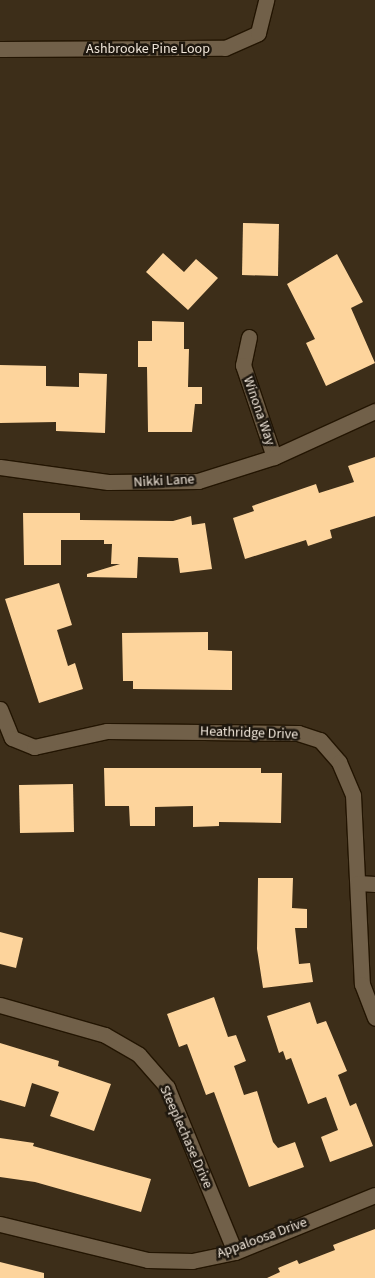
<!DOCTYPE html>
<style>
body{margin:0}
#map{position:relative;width:375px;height:1278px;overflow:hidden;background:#3d2e19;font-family:"Source Sans 3",sans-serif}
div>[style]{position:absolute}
.building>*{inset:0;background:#fdd49c}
.roads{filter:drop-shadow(1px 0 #231502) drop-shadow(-1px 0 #231502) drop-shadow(0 1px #231502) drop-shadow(0 -1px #231502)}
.street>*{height:15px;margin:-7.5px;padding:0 7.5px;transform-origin:7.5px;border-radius:7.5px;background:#716049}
span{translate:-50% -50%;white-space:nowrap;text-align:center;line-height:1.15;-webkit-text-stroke:5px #1e170e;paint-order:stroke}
.street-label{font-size:14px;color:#eee4d8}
</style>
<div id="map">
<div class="building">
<i style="clip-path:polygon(243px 223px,279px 224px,278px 276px,242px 275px)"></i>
<i style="clip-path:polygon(163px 253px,184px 272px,196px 259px,218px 278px,188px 310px,146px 272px)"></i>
<i style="clip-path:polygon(337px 254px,363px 302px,351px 308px,375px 363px,326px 386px,306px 343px,315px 339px,287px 284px)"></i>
<i style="clip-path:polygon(152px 321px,184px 322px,184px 349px,189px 349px,188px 387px,202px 387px,202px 404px,195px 404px,192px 432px,148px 432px,147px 367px,138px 367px,138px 341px,152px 341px)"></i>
<i style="clip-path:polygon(0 365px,46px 366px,46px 386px,79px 387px,79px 373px,107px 374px,105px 433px,56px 431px,56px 422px,0 423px)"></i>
<i style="clip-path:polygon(375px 457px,375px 516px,330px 530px,332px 538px,308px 546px,306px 540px,245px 559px,233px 518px,254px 511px,252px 506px,316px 484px,319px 493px,354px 482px,348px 466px)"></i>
<i style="clip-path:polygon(23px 513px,80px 513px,80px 520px,173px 521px,191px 516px,192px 525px,205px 523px,212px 569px,180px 573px,178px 558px,138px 557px,137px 578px,87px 577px,87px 574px,120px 564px,111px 564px,112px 544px,104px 544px,104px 540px,61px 540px,61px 565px,24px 565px)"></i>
<i style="clip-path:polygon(59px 583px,72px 625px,57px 630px,68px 666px,75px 663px,83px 689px,39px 703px,5px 599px)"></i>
<i style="clip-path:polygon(208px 632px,208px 650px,232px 651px,232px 690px,133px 689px,133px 681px,123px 681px,122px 633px)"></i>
<i style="clip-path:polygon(104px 768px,261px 768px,261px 773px,282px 773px,281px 823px,219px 822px,219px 826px,193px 827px,193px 806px,155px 807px,155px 826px,130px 826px,129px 806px,105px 806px)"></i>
<i style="clip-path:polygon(73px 784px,74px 832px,20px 833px,19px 785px)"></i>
<i style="clip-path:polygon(258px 878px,293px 878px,292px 908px,307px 909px,307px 928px,295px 928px,299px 964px,310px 963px,313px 982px,263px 988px,257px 949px)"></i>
<i style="clip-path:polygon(0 932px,23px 938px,16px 968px,0 964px)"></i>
<i style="clip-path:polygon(214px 997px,228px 1037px,236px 1035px,246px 1061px,234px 1066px,244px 1095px,257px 1091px,273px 1142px,278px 1148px,295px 1142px,304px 1167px,249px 1187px,214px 1092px,206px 1095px,187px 1044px,179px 1047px,167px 1014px)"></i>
<i style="clip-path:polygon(310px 1002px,317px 1024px,326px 1021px,347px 1071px,338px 1075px,350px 1106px,356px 1103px,373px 1146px,330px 1162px,321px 1137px,338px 1130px,326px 1097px,308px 1104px,291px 1058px,286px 1060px,283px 1051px,279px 1053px,267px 1016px)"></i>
<i style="clip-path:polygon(0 1043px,59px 1061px,58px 1066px,111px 1084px,94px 1131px,50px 1116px,59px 1092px,32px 1083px,25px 1107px,0 1100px)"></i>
<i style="clip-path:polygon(0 1138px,34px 1143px,33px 1146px,151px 1179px,141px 1212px,35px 1182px,0 1177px)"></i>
<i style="clip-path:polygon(375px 1229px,375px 1278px,267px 1278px,280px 1272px,278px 1268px,297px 1260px,299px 1264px,335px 1250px,333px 1245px)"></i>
<i style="clip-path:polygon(0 1262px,44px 1273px,44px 1278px,0 1278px)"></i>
</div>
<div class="roads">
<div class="street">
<i style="left:0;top:49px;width:225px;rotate:-0.3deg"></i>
<i style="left:225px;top:48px;width:36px;rotate:-24deg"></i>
<i style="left:258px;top:33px;width:34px;rotate:-76deg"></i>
<i style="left:249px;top:337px;width:29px;rotate:102deg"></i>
<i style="left:243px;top:365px;width:97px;rotate:71.4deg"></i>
<i style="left:0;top:467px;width:109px;rotate:7.9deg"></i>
<i style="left:108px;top:482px;width:90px;rotate:-0.6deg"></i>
<i style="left:198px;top:481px;width:80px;rotate:-17.5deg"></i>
<i style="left:274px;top:457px;width:111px;rotate:-24.5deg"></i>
<i style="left:0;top:709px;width:31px;rotate:68deg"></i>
<i style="left:12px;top:738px;width:24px;rotate:22deg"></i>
<i style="left:34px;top:747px;width:75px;rotate:-12.4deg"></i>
<i style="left:107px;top:731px;width:191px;rotate:0.6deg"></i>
<i style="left:298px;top:733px;width:23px;rotate:18deg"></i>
<i style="left:320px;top:740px;width:29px;rotate:49deg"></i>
<i style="left:339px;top:762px;width:36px;rotate:67deg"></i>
<i style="left:353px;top:795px;width:189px;rotate:87.3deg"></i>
<i style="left:362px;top:984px;width:36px;rotate:69deg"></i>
<i style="left:358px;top:883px;width:17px;rotate:3deg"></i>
<i style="left:0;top:1005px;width:109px;rotate:15.9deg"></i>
<i style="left:105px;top:1035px;width:39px;rotate:30deg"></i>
<i style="left:139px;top:1055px;width:43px;rotate:48.8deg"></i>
<i style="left:167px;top:1087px;width:178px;rotate:67.6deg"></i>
<i style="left:0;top:1224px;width:152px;rotate:13.7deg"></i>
<i style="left:148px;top:1260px;width:44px;rotate:1.3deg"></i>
<i style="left:192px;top:1261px;width:44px;rotate:-11.8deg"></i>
<i style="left:235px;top:1252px;width:151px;rotate:-22.2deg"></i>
</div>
</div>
<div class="street-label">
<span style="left:148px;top:49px">Ashbrooke Pine Loop</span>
<span style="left:259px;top:411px;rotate:71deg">Winona Way</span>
<span style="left:164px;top:481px;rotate:-3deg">Nikki Lane</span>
<span style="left:249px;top:733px;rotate:2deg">Heathridge Drive</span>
<span style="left:186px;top:1137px;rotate:66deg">Steeplechase Drive</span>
<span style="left:262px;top:1238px;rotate:-20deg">Appaloosa Drive</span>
</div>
</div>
